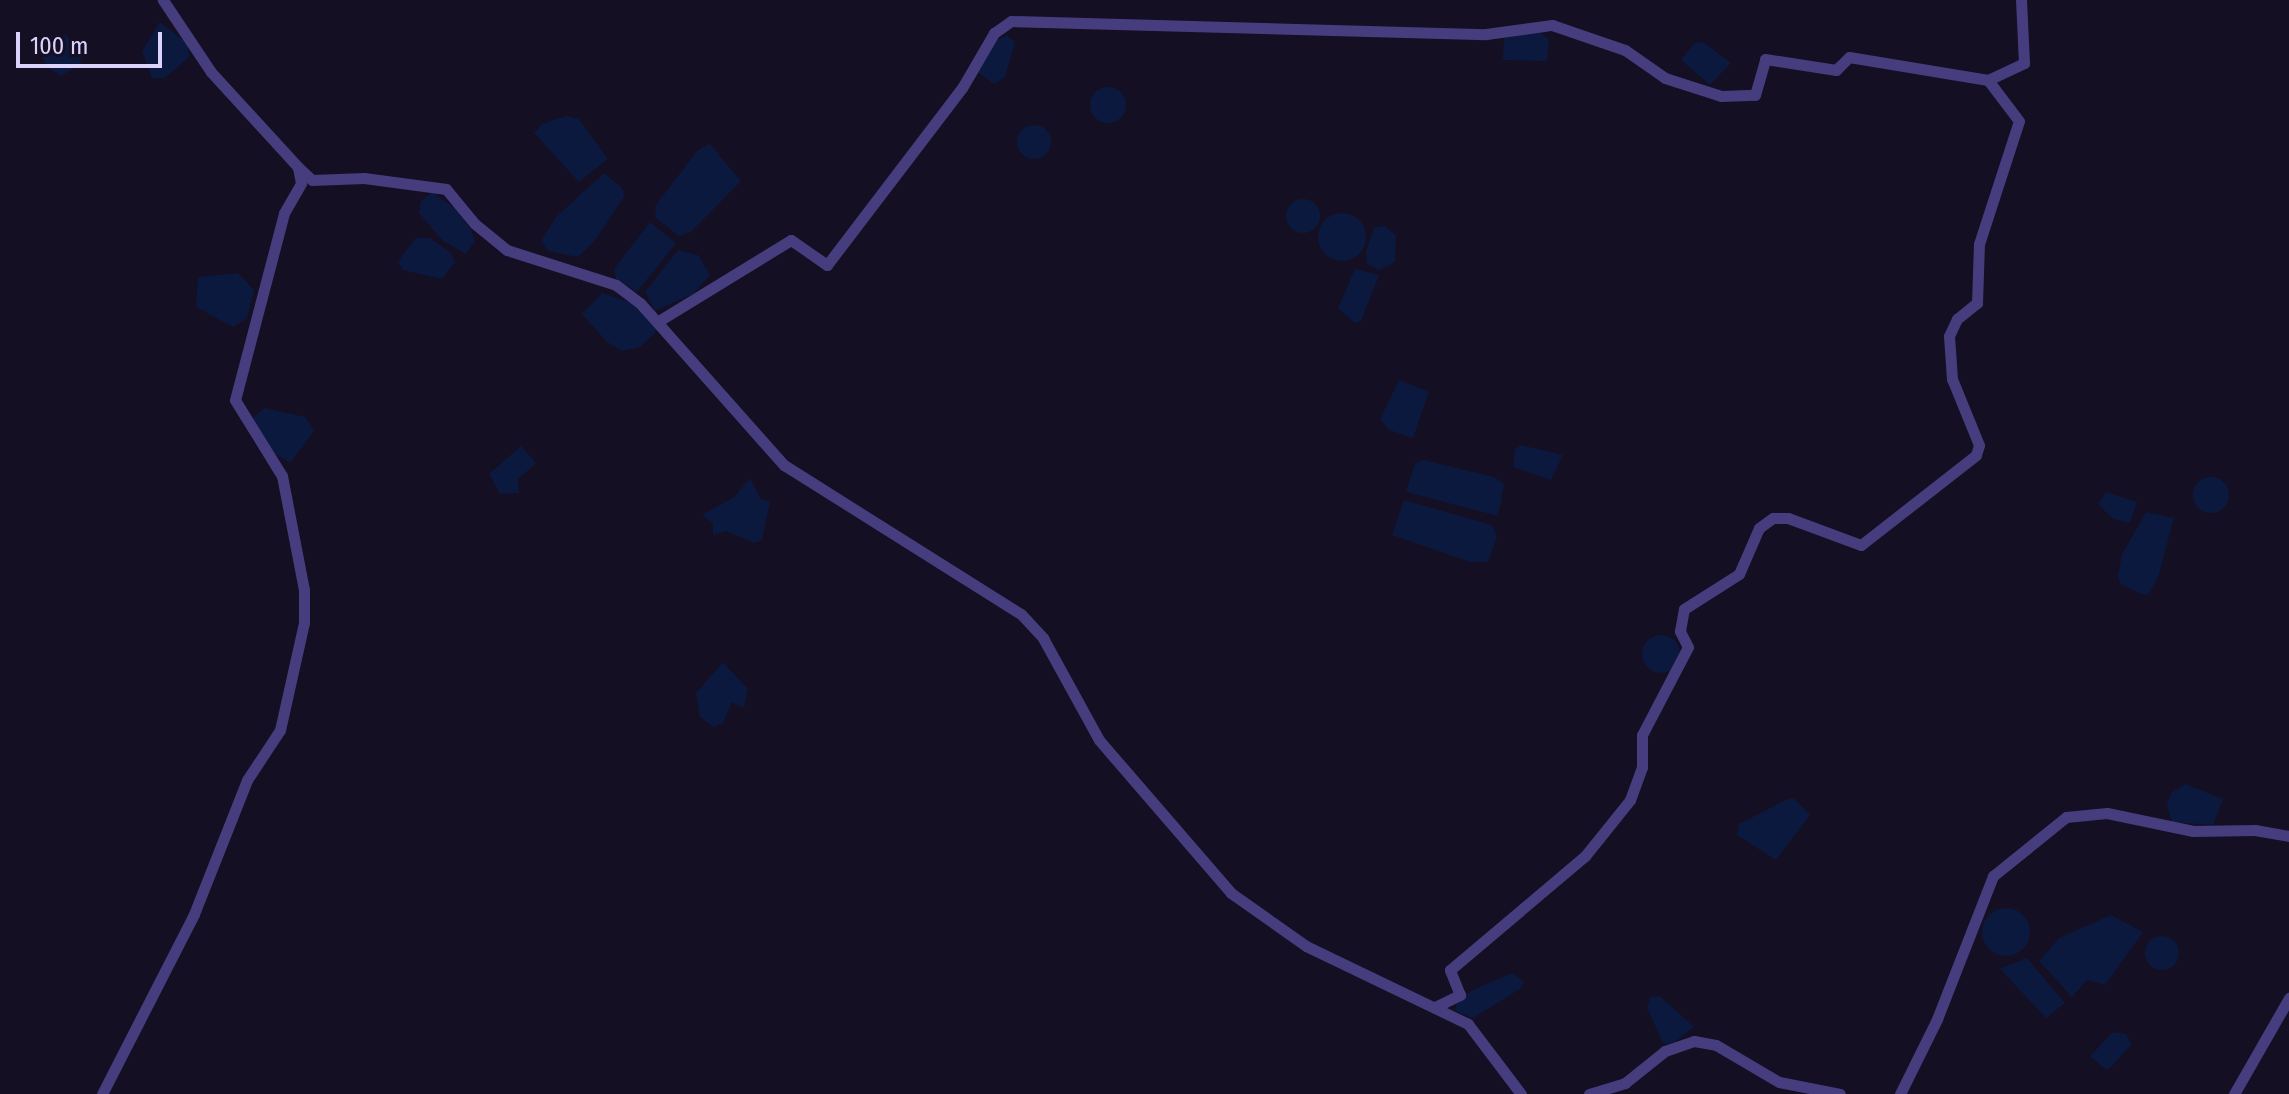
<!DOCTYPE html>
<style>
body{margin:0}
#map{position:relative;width:2289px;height:1094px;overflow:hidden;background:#140f22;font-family:"Fira Sans Condensed",sans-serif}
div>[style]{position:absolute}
.water>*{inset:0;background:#0c193e}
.round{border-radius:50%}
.street>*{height:11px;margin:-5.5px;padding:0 5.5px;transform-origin:5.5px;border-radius:5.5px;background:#463d7f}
span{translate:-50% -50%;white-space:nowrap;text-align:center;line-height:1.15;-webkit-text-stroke:6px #140f22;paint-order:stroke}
.scale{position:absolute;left:16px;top:32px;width:146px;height:36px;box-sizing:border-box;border:4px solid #dcd3fd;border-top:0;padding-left:10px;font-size:24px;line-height:28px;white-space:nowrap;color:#dcd3fd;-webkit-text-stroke:6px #140f22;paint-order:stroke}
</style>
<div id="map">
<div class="water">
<i style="clip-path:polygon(160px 22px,188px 44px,189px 57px,165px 78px,152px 78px,142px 51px)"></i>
<i style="clip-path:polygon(1540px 32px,1549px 40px,1547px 61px,1503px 60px,1504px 38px)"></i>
<i style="clip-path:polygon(66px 35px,82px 51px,80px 64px,61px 76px,47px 67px,39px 50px,41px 36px)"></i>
<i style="clip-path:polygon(1007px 35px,1015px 42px,1005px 77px,994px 84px,976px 71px,994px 41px)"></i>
<i style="clip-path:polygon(1703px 42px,1731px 63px,1710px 85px,1681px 60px,1694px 43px)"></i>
<i class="round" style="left:1090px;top:87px;width:36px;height:36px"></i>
<i style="clip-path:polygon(566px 116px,579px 119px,608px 159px,579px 182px,534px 133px,542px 124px)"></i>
<i class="round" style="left:1017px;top:125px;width:34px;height:34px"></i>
<i style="clip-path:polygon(710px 144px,741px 181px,691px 232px,679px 236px,656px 218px,655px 206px,698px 150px)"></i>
<i style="clip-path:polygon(604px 173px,623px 189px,624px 197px,594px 242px,578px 257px,548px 251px,541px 241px,556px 217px)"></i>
<i style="clip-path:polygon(432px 192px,456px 209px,471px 230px,475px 241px,466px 254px,443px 241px,419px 213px,421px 201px)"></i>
<i class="round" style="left:1286px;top:199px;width:34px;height:34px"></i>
<i class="round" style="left:1318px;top:213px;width:48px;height:48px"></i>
<i style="clip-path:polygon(650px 222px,676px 243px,637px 292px,616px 279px,614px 269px)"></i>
<i style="clip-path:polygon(1385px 226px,1396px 235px,1395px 262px,1379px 270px,1367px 264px,1366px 251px,1374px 228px)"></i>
<i style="clip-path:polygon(416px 238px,430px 238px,451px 253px,455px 262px,442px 279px,403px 270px,398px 261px)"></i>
<i style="clip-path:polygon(678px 250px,698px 255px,710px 275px,693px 294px,655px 311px,645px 292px)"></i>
<i style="clip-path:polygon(1355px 269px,1379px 275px,1361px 321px,1355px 323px,1338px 308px)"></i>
<i style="clip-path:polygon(238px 273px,254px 290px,247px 318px,233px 327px,196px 307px,198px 277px)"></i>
<i style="clip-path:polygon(602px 293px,633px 303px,656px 325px,655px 333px,640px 347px,622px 351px,607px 342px,582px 314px)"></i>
<i style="clip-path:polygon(1399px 380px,1429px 392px,1413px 438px,1389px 430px,1380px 419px)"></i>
<i style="clip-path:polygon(265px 408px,305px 417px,314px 431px,290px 463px,273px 453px,251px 419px)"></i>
<i style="clip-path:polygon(1521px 445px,1563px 455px,1551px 480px,1513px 467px,1515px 449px)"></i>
<i style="clip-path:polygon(521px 446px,536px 463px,518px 479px,519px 493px,500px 494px,489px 474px)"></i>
<i style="clip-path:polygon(1424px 460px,1494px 477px,1504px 484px,1498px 516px,1406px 492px,1415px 463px)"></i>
<i class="round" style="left:2193px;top:477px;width:36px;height:36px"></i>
<i style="clip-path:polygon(750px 478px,760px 498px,770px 502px,762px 540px,754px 543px,726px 531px,713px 535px,713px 523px,702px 515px,734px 497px)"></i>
<i style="clip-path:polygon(2106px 492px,2137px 502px,2130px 523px,2113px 519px,2098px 504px)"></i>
<i style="clip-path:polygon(1404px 500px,1492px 525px,1497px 537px,1488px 562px,1470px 562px,1392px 535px)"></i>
<i style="clip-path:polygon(2146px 512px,2174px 518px,2159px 574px,2149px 594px,2144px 595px,2120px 584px,2118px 576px,2122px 554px)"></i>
<i class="round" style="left:1642px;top:635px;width:38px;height:38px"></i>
<i style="clip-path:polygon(723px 662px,748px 689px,744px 708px,732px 702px,723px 723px,714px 727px,700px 717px,696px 693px)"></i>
<i style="clip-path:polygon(2185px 784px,2223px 799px,2213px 825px,2172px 822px,2167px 805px,2171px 793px)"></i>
<i style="clip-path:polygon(1788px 799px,1795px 799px,1810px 815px,1776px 860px,1737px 835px,1739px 824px)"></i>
<i class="round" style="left:1982px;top:908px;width:48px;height:48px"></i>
<i style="clip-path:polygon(2111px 915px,2143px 932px,2105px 985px,2087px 980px,2072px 997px,2039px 961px,2059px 938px)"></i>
<i class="round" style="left:2145px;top:936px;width:34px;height:34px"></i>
<i style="clip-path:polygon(2027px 958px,2065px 1003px,2046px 1018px,2000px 969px)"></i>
<i style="clip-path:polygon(1512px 973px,1524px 981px,1520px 989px,1473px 1018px,1455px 1011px,1457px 1002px,1473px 990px)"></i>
<i style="clip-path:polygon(1660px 996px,1694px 1027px,1671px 1045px,1663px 1043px,1647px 1008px,1650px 997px)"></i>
<i style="clip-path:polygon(2113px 1032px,2126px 1034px,2132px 1044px,2109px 1069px,2104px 1068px,2090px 1056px)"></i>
</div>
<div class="street">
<i style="left:298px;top:167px;width:19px;rotate:43deg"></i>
<i style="left:312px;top:180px;width:52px;rotate:-2.2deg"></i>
<i style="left:364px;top:178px;width:83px;rotate:7.6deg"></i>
<i style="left:446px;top:189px;width:45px;rotate:50.4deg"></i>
<i style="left:475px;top:224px;width:41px;rotate:39.1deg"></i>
<i style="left:507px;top:250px;width:114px;rotate:17.8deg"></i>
<i style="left:616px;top:285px;width:30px;rotate:37deg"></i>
<i style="left:640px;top:303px;width:217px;rotate:48.4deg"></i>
<i style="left:784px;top:465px;width:280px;rotate:32.2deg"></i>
<i style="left:1021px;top:614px;width:33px;rotate:47deg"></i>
<i style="left:1043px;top:638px;width:116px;rotate:61.2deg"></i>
<i style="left:1099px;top:740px;width:202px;rotate:49.2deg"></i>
<i style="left:1231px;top:893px;width:92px;rotate:35.2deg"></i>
<i style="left:1306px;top:946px;width:180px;rotate:25.7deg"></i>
<i style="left:1468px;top:1024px;width:88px;rotate:52.9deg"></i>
<i style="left:657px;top:322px;width:157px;rotate:-31.5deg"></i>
<i style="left:791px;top:240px;width:44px;rotate:34.8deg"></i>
<i style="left:827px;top:265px;width:223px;rotate:-52.7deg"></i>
<i style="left:962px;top:88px;width:64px;rotate:-59.8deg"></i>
<i style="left:994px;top:33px;width:21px;rotate:-35deg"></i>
<i style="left:1011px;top:21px;width:475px;rotate:1.6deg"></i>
<i style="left:1486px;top:34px;width:67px;rotate:-7.8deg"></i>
<i style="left:1552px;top:25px;width:77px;rotate:18.9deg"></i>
<i style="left:1625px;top:50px;width:49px;rotate:35deg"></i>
<i style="left:1665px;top:78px;width:59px;rotate:17.8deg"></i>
<i style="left:1721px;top:96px;width:34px;rotate:-2deg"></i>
<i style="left:1755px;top:95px;width:37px;rotate:-74deg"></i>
<i style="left:1765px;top:59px;width:72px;rotate:8.8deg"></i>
<i style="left:1836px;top:70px;width:18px;rotate:-45deg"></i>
<i style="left:1849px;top:57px;width:141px;rotate:9.4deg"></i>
<i style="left:1988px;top:80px;width:40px;rotate:-25deg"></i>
<i style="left:2024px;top:63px;width:63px;rotate:-92.7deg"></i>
<i style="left:1435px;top:1007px;width:28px;rotate:-26deg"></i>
<i style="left:1460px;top:995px;width:27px;rotate:-112deg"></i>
<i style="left:1450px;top:970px;width:177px;rotate:-40.2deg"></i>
<i style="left:1585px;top:856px;width:72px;rotate:-51.2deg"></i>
<i style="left:1630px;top:800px;width:35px;rotate:-70deg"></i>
<i style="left:1642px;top:767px;width:32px;rotate:-90deg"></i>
<i style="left:1642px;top:735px;width:99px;rotate:-62.4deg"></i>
<i style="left:1688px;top:647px;width:18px;rotate:-117deg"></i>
<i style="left:1680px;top:631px;width:22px;rotate:-80deg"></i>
<i style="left:1684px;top:609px;width:65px;rotate:-32.5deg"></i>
<i style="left:1739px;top:574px;width:50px;rotate:-66.5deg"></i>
<i style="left:1759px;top:528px;width:17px;rotate:-36deg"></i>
<i style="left:1773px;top:518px;width:15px"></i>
<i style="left:1788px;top:518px;width:78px;rotate:20.3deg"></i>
<i style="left:1861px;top:545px;width:146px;rotate:-38deg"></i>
<i style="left:1976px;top:455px;width:10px;rotate:-73deg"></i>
<i style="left:1979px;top:445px;width:71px;rotate:-112.2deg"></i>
<i style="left:1952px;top:379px;width:43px;rotate:-94deg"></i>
<i style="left:1949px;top:336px;width:19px;rotate:-65deg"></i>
<i style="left:1957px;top:319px;width:26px;rotate:-39deg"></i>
<i style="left:1977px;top:303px;width:59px;rotate:-88.1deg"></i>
<i style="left:1979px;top:244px;width:129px;rotate:-72deg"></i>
<i style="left:2019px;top:121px;width:51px;rotate:-127.1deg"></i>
<i style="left:102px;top:1094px;width:202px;rotate:-62.9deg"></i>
<i style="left:194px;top:914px;width:144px;rotate:-68.4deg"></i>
<i style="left:247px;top:780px;width:60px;rotate:-56.6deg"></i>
<i style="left:280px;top:730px;width:110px;rotate:-77.4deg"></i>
<i style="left:304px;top:623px;width:33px;rotate:-90deg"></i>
<i style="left:304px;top:590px;width:116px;rotate:-100.9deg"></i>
<i style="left:282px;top:476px;width:89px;rotate:-121.7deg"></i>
<i style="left:235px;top:400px;width:193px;rotate:-75.3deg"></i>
<i style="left:284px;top:213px;width:34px;rotate:-60deg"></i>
<i style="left:301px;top:183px;width:16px;rotate:-101deg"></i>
<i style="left:298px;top:167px;width:129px;rotate:-132.5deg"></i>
<i style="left:211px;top:72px;width:87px;rotate:-123.7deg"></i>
<i style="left:1589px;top:1094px;width:38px;rotate:-17deg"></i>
<i style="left:1625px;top:1083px;width:51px;rotate:-38.7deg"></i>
<i style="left:1665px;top:1051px;width:31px;rotate:-19deg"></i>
<i style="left:1694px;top:1041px;width:22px;rotate:10deg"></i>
<i style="left:1716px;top:1045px;width:73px;rotate:30.4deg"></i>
<i style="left:1779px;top:1082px;width:62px;rotate:11.1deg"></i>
<i style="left:1900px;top:1094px;width:84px;rotate:-63.7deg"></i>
<i style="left:1937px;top:1019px;width:154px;rotate:-68.6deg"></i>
<i style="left:1993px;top:876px;width:94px;rotate:-38.9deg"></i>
<i style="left:2066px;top:817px;width:41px;rotate:-5.6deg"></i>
<i style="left:2107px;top:813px;width:88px;rotate:11.8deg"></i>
<i style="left:2193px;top:831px;width:62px;rotate:-0.9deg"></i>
<i style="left:2255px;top:830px;width:35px;rotate:10deg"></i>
<i style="left:2234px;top:1094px;width:111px;rotate:-60.2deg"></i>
</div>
<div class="scale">100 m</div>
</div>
